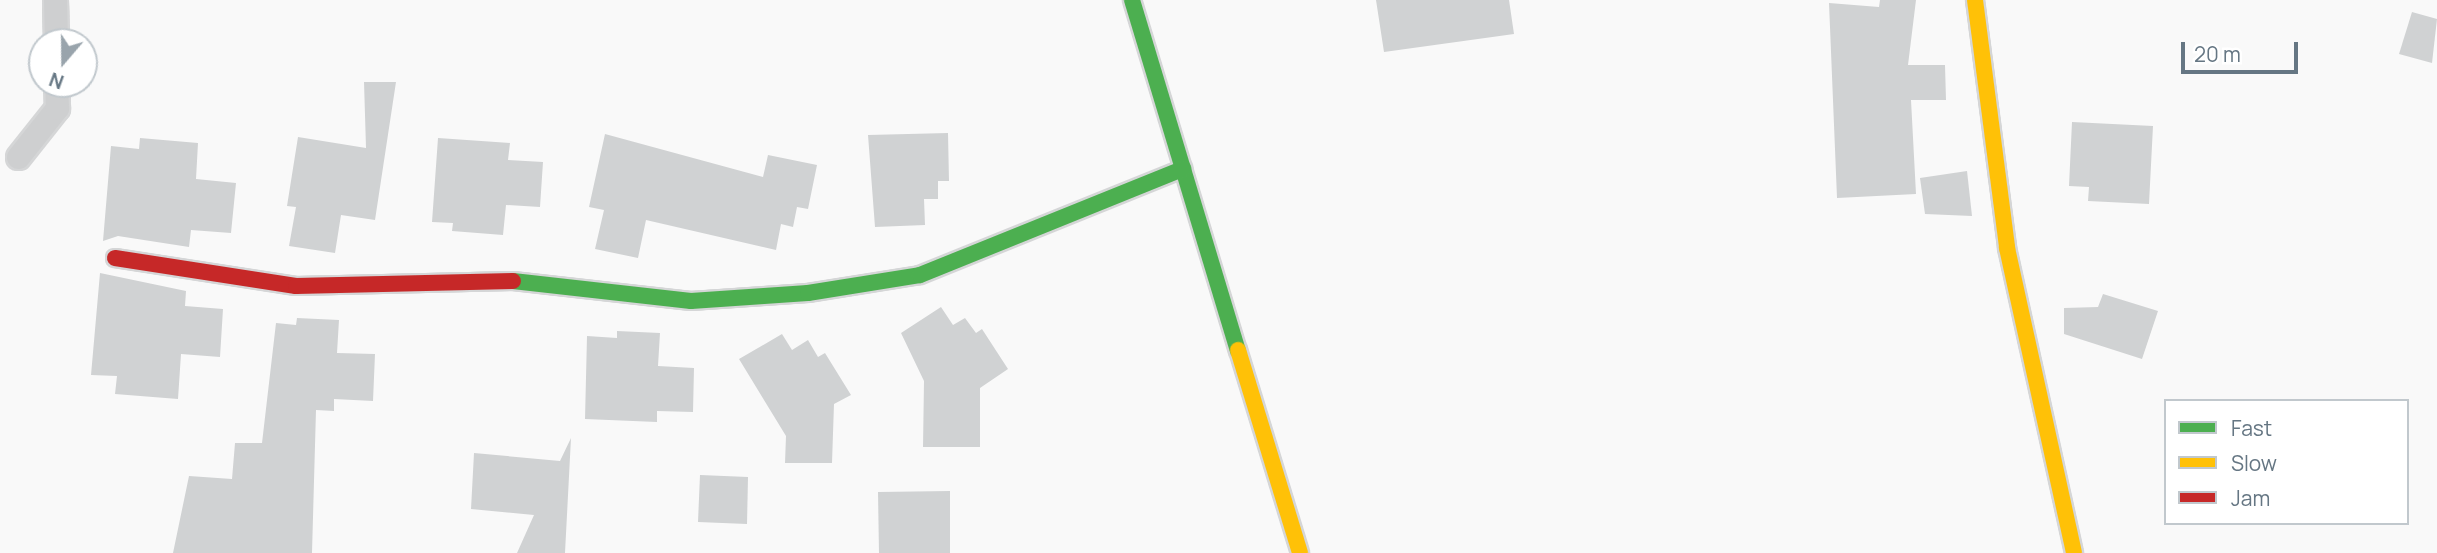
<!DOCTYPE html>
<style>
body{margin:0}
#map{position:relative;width:2437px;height:553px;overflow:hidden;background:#f9f9f9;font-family:Manrope,sans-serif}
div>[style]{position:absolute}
.building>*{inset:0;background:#d0d2d3}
.roads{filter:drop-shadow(2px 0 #d5d6d7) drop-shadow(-2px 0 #d5d6d7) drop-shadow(0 2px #d5d6d7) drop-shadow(0 -2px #d5d6d7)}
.lane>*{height:23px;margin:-11.5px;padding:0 11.5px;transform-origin:11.5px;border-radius:11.5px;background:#cecfd0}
.fast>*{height:16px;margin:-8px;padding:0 8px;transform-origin:8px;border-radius:8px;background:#4caf50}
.slow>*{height:16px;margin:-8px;padding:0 8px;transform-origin:8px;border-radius:8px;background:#ffc107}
.jam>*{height:16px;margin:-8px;padding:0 8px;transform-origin:8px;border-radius:8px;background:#c62828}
span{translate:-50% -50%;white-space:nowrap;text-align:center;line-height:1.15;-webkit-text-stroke:7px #fff;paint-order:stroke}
.legend{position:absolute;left:2164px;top:399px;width:245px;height:126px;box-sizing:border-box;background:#fff;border:2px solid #c1c8cd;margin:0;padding:9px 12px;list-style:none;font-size:21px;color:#657683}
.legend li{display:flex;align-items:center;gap:14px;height:35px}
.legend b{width:35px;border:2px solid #c1c8cd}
.north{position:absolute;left:28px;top:28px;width:70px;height:70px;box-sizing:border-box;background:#fff;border:2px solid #c1c8cd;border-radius:50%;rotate:200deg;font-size:19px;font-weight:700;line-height:28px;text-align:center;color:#657683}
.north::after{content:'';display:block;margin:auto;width:24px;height:32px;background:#99a4ac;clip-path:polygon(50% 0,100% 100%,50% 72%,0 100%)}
.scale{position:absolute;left:2181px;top:42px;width:117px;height:32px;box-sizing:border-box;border:4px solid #657683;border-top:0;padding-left:9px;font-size:21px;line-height:24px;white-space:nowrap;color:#657683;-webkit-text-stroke:5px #fff;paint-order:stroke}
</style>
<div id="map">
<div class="building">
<i style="clip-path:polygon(1376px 0,1509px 0,1514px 34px,1384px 52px)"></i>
<i style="clip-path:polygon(1880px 0,1916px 0,1908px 65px,1945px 65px,1946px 100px,1911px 100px,1916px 194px,1837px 198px,1829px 3px,1879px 7px)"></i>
<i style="clip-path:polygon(2412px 12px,2437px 19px,2432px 63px,2399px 54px)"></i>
<i style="clip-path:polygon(364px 82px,396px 82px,375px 220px,341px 215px,335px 253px,289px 246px,296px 207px,287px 206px,298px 137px,366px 148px)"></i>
<i style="clip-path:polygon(2072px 122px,2153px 126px,2149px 204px,2088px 201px,2089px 187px,2069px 186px)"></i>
<i style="clip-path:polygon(948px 133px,949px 181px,938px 181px,938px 199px,924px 199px,925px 225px,875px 227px,868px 135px)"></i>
<i style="clip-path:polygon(605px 134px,763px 177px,768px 155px,817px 165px,808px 209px,797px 207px,793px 227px,781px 224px,776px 250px,646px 220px,638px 258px,595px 249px,604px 210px,589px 207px)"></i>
<i style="clip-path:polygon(140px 138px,198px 143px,196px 179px,236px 183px,231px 233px,191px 230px,189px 247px,118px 236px,103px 241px,111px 146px,139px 149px)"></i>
<i style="clip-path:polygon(438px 138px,510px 143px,508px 160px,543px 162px,540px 207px,506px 205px,503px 235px,452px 231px,453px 223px,432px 222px)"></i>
<i style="clip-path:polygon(1967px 171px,1972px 216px,1925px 214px,1920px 178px)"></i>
<i style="clip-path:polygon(100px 273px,186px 291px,185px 306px,223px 309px,220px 357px,181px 354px,178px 399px,115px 394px,117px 376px,91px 375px)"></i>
<i style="clip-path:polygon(2103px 294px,2158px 311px,2142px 359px,2064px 334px,2064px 308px,2098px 307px)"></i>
<i style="clip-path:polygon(941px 307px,953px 325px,965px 318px,976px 333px,982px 329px,1008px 369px,980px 388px,980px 447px,923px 447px,924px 381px,901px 333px)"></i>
<i style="clip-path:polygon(297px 318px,339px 320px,337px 353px,375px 354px,373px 401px,334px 399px,334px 411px,316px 410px,312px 553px,173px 553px,189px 476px,232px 479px,235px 443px,262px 443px,276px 323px,296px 325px)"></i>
<i style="clip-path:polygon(617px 331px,660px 333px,658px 366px,694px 368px,693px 412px,657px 411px,657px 422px,585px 419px,587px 336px,617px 338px)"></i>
<i style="clip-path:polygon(782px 334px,792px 350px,808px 340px,818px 357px,825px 353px,851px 395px,834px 404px,832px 463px,785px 463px,786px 436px,739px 359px)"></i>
<i style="clip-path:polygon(571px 438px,565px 553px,517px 553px,534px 515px,471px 509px,474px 453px,560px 461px)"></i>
<i style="clip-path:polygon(700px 475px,748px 477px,747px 524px,698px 522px)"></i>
<i style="clip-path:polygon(950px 491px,950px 553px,879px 553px,878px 492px)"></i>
</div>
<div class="roads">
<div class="lane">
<i style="left:55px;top:0;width:42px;rotate:88.6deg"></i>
<i style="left:18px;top:157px;width:63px;rotate:-51.5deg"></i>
<i style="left:57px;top:108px;width:24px;rotate:-92deg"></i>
</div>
<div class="fast">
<i style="left:1132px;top:0;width:366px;rotate:73.2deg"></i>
<i style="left:513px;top:281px;width:179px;rotate:6.4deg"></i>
<i style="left:691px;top:301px;width:117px;rotate:-3.9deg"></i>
<i style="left:808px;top:293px;width:113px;rotate:-9.1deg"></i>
<i style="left:920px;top:275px;width:284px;rotate:-22deg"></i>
</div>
<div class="slow">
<i style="left:1975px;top:0;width:250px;rotate:82.6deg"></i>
<i style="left:2007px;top:248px;width:312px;rotate:77.6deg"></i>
<i style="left:1238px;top:350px;width:212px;rotate:73deg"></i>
</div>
<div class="jam">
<i style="left:115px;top:258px;width:183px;rotate:8.8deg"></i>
<i style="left:296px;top:286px;width:217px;rotate:-1.3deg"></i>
</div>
</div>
<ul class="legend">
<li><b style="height:9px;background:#4caf50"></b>Fast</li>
<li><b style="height:9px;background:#ffc107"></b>Slow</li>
<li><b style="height:9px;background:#c62828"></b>Jam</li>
</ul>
<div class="north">N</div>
<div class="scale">20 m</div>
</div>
